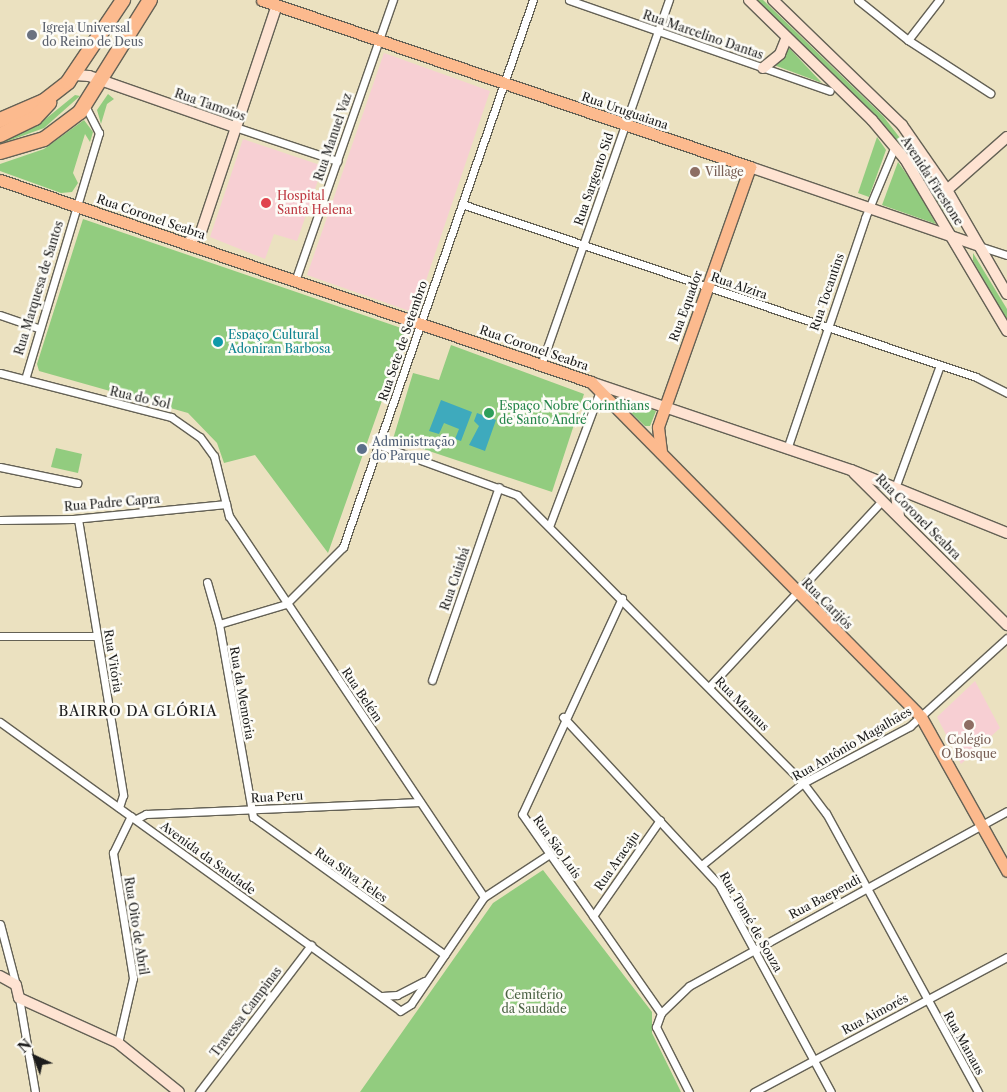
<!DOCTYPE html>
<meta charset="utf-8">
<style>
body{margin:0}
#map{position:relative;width:1007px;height:1092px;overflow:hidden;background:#ebe1c0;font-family:"Libre Caslon Text",serif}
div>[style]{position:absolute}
.built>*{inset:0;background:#f7cfd3}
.green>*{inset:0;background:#92cc7f}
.water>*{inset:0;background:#3eaabd}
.roads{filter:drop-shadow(1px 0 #646155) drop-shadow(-1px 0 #646155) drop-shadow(0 1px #646155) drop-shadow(0 -1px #646155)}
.street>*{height:7px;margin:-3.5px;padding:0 3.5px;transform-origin:3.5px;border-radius:3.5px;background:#fff}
.secondary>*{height:10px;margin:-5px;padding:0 5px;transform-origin:5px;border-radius:5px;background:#fee3d2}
.primary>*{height:11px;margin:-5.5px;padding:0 5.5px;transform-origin:5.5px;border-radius:5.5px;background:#fcba8e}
.highway>*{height:14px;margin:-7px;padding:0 7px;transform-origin:7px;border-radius:7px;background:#fcba8e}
.dots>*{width:14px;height:14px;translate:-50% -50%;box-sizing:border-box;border:2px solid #fdfcf7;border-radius:50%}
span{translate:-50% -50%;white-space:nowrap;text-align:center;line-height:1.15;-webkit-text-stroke:5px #fdfcf7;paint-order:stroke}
.worship-label{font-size:12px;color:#5b616d}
.left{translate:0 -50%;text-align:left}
.street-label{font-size:12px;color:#1c1c1c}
.education-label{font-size:12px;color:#785e54}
.health-label{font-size:12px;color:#be3a42}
.culture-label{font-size:12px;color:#0d838f}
.leisure-label{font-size:12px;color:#27864d}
.service-label{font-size:12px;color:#4e5e75}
.park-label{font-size:12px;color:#4b6244}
.neighbourhood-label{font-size:14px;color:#1c1c1c;letter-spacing:1px}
.north{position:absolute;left:10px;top:1032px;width:50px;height:50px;-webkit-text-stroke:4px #fdfcf7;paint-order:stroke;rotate:317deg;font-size:14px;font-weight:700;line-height:20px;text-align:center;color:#1c1c1c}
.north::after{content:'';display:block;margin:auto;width:18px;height:22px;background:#1c1c1c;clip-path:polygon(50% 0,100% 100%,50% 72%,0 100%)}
</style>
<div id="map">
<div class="built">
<i style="clip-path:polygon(384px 53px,490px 91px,415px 313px,307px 275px)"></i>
<i style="clip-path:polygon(243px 139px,323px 166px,297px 241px,274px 234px,265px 259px,210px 237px)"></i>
<i style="clip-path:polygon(975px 681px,1000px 728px,961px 764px,937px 717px)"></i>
</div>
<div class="green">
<i style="clip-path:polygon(755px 0,763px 0,883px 116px,924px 169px,955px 227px,887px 128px)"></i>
<i style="clip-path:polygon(789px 48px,791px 50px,822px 83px,774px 65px)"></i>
<i style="clip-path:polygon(108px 94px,114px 99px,107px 104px,101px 124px,97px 110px)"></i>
<i style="clip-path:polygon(75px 95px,80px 96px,44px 128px,0 144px,0 140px,43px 121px)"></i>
<i style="clip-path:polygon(84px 120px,93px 132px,90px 142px,85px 134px,73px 173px,78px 183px,72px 192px,61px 193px,0 171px,0 164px,44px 149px)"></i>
<i style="clip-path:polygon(877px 137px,886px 150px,869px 197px,858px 193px)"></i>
<i style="clip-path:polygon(898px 162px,915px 186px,936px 224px,882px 205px)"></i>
<i style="clip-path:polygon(83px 219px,407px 330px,328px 553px,255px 455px,224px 463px,217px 443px,188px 413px,39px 371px,37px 364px)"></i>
<i style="clip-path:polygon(973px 253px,1007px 309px,1007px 321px,973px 261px)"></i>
<i style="clip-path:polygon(451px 345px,584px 394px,552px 492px,393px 439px,413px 373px,439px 380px)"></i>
<i style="clip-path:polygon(627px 401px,656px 411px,650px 426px,645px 426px,624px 406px)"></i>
<i style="clip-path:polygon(56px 448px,82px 454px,78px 473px,51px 467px)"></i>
<i style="clip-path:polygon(543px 870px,652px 1012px,652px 1033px,681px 1092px,360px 1092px,493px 903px)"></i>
</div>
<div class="water">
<i style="clip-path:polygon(441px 400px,472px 412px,461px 441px,455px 439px,459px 429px,444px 423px,439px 434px,429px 431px)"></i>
<i style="clip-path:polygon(477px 413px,496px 420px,485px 451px,469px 445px,479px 426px,474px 421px)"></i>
</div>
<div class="roads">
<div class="street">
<i style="left:569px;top:0;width:276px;rotate:19.2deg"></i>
<i style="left:858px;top:0;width:64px;rotate:38.7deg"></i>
<i style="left:908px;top:40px;width:98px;rotate:32.9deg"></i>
<i style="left:908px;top:40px;width:51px;rotate:-52.2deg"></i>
<i style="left:235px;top:127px;width:108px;rotate:18.4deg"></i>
<i style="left:462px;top:204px;width:542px;rotate:18.6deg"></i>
<i style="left:976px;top:377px;width:35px;rotate:27deg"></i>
<i style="left:979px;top:246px;width:29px;rotate:18deg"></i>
<i style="left:295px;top:281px;width:298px;rotate:-70.8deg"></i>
<i style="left:0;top:315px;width:40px;rotate:18.9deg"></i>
<i style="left:541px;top:365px;width:387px;rotate:-70.7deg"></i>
<i style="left:0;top:373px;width:177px;rotate:14.4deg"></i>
<i style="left:171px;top:417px;width:35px;rotate:35deg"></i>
<i style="left:200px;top:437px;width:24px;rotate:54deg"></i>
<i style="left:214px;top:456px;width:62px;rotate:76deg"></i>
<i style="left:229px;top:516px;width:458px;rotate:56.2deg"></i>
<i style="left:26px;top:376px;width:254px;rotate:-73.3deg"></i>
<i style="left:99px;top:133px;width:30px;rotate:-117deg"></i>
<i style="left:379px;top:445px;width:147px;rotate:19.9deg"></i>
<i style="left:517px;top:495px;width:406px;rotate:45.2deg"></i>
<i style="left:803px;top:783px;width:38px;rotate:53deg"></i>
<i style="left:826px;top:813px;width:318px;rotate:61.4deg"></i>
<i style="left:787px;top:449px;width:244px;rotate:-71.3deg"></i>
<i style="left:865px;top:218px;width:78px;rotate:-67.4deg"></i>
<i style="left:0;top:467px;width:79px;rotate:11.7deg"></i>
<i style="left:895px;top:488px;width:131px;rotate:-69.9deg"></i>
<i style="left:78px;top:519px;width:280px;rotate:80.7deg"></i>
<i style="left:123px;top:795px;width:13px;rotate:108deg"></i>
<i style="left:0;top:520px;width:73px;rotate:-0.8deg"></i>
<i style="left:73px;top:519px;width:154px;rotate:-5.6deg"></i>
<i style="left:550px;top:524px;width:142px;rotate:-69.4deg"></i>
<i style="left:207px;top:582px;width:44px;rotate:74.1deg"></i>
<i style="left:219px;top:624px;width:196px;rotate:80deg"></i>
<i style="left:253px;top:817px;width:236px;rotate:35.7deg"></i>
<i style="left:622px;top:598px;width:238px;rotate:114.8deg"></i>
<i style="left:522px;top:814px;width:243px;rotate:55.1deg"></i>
<i style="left:219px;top:624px;width:70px;rotate:-16.6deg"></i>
<i style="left:286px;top:604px;width:81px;rotate:-45deg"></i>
<i style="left:343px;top:547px;width:579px;rotate:-70.85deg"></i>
<i style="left:0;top:636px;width:97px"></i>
<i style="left:432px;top:680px;width:204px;rotate:-70.9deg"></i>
<i style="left:709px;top:687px;width:254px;rotate:-47.1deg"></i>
<i style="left:563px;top:717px;width:229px;rotate:47.1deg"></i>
<i style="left:719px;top:885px;width:235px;rotate:61.6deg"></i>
<i style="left:0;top:722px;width:493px;rotate:35.8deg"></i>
<i style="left:400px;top:1011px;width:13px;rotate:-32deg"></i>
<i style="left:411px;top:1004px;width:130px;rotate:-55.7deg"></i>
<i style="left:484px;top:897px;width:77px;rotate:-33.3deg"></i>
<i style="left:136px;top:819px;width:11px;rotate:-27deg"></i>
<i style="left:146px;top:814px;width:274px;rotate:-2.5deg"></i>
<i style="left:703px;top:864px;width:129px;rotate:-39deg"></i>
<i style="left:803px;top:783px;width:121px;rotate:-28deg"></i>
<i style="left:910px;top:726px;width:131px;rotate:-42.2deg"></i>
<i style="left:593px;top:916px;width:117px;rotate:-55.1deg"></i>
<i style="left:0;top:924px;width:63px;rotate:75.3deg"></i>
<i style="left:382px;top:996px;width:15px;rotate:-4deg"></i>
<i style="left:397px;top:995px;width:31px;rotate:-27deg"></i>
<i style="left:19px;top:998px;width:95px;rotate:80.3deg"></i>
<i style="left:118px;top:1043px;width:67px;rotate:-77deg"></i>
<i style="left:133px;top:978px;width:127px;rotate:-99.1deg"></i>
<i style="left:113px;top:853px;width:41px;rotate:-64.1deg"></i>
<i style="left:199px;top:1092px;width:185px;rotate:-52.7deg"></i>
<i style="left:689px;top:1092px;width:73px;rotate:-116.9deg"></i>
<i style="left:656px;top:1027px;width:15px;rotate:-70deg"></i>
<i style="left:661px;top:1013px;width:39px;rotate:-44deg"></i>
<i style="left:689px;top:986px;width:363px;rotate:-28.8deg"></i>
<i style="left:754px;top:1092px;width:287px;rotate:-28.1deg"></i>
</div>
<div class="secondary">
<i style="left:749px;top:0;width:172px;rotate:44.3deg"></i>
<i style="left:872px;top:120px;width:51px;rotate:49.8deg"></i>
<i style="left:905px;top:159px;width:200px;rotate:59.3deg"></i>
<i style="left:773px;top:0;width:180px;rotate:44.1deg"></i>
<i style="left:902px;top:125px;width:79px;rotate:55.3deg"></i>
<i style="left:947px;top:190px;width:120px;rotate:60deg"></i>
<i style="left:763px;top:68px;width:22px;rotate:-39deg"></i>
<i style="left:780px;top:54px;width:18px;rotate:-68deg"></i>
<i style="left:75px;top:75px;width:14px;rotate:4deg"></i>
<i style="left:89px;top:76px;width:155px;rotate:19.3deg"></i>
<i style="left:750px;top:167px;width:242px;rotate:19deg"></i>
<i style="left:947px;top:190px;width:80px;rotate:-41.5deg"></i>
<i style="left:186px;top:244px;width:19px;rotate:-39deg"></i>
<i style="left:201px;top:232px;width:239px;rotate:-71.5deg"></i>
<i style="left:591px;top:382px;width:274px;rotate:18.7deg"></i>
<i style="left:851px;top:470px;width:168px;rotate:22deg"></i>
<i style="left:854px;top:473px;width:216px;rotate:44.8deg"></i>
<i style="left:895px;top:488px;width:29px;rotate:82deg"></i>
<i style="left:0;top:976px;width:18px;rotate:29deg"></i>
<i style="left:16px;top:985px;width:13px;rotate:77deg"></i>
<i style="left:19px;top:998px;width:109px;rotate:24.4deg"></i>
<i style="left:118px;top:1043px;width:78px;rotate:38.8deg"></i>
</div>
<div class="primary">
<i style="left:262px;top:0;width:516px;rotate:18.89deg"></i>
<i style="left:750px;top:167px;width:276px;rotate:109.5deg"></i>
<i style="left:658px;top:427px;width:26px;rotate:83deg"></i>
<i style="left:0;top:180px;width:625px;rotate:18.87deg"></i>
<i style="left:591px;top:382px;width:470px;rotate:45.4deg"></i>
<i style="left:921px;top:717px;width:176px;rotate:60.8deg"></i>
</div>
<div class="highway">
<i style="left:0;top:120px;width:48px;rotate:-23.4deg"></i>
<i style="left:44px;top:101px;width:31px;rotate:-38deg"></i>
<i style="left:68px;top:82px;width:99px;rotate:-56.1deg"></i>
<i style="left:0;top:135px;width:39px;rotate:-26deg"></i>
<i style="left:35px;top:118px;width:21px;rotate:-47deg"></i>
<i style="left:0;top:152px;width:46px;rotate:-16.5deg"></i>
<i style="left:44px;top:139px;width:45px;rotate:-36.9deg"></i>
<i style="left:80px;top:112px;width:132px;rotate:-58deg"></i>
</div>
</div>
<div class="dots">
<i style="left:32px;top:35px;background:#6b7280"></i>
<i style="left:695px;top:172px;background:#8d6e63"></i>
<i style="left:266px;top:203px;background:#e0444e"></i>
<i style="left:218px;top:342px;background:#0f9aa8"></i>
<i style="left:489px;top:413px;background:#2e9e5b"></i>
<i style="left:362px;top:449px;background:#5c6f8a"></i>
<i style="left:969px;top:725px;background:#8d6e63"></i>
</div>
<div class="worship-label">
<span class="left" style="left:42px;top:35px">Igreja Universal<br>do Reino de Deus</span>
</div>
<div class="street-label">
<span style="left:703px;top:35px;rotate:19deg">Rua Marcelino Dantas</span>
<span style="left:210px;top:105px;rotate:19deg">Rua Tamoios</span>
<span style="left:625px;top:111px;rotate:19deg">Rua Uruguaiana</span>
<span style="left:333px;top:137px;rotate:-71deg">Rua Manuel Vaz</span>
<span style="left:594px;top:179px;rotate:-71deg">Rua Sargento Sid</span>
<span style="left:932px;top:181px;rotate:57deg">Avenida Firestone</span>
<span style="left:151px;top:217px;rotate:19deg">Rua Coronel Seabra</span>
<span style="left:739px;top:286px;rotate:19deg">Rua Alzira</span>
<span style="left:39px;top:288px;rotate:-73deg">Rua Marquesa de Santos</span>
<span style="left:827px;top:292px;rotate:-71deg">Rua Tocantins</span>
<span style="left:686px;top:306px;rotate:-70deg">Rua Equador</span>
<span style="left:403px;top:341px;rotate:-71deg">Rua Sete de Setembro</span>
<span style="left:534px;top:348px;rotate:19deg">Rua Coronel Seabra</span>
<span style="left:140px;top:398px;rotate:13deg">Rua do Sol</span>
<span style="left:112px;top:503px;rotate:-5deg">Rua Padre Capra</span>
<span style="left:918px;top:517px;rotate:45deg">Rua Coronel Seabra</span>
<span style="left:455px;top:579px;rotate:-71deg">Rua Cuiabá</span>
<span style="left:827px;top:604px;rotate:45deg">Rua Carijós</span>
<span style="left:113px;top:661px;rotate:81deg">Rua Vitória</span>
<span style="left:242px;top:693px;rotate:80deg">Rua da Memória</span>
<span style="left:362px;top:695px;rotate:56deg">Rua Belém</span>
<span style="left:742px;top:704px;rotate:45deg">Rua Manaus</span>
<span style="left:852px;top:744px;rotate:-30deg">Rua Antônio Magalhães</span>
<span style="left:277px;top:797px;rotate:-3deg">Rua Peru</span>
<span style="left:557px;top:847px;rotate:55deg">Rua São Luís</span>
<span style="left:208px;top:858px;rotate:36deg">Avenida da Saudade</span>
<span style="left:617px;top:861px;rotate:-55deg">Rua Aracaju</span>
<span style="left:351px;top:875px;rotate:35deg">Rua Silva Teles</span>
<span style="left:825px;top:897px;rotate:-28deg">Rua Baependi</span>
<span style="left:751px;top:922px;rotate:60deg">Rua Tomé de Souza</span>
<span style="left:136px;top:926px;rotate:81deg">Rua Oito de Abril</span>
<span style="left:246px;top:1012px;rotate:-53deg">Travessa Campinas</span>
<span style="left:875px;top:1014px;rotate:-28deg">Rua Aimorés</span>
<span style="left:964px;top:1043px;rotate:61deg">Rua Manaus</span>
</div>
<div class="education-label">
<span class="left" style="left:705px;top:172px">Village</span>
<span style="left:969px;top:747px">Colégio<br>O Bosque</span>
</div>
<div class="health-label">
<span class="left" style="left:277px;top:203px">Hospital<br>Santa Helena</span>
</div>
<div class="culture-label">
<span class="left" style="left:228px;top:342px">Espaço Cultural<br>Adoniran Barbosa</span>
</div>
<div class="leisure-label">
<span class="left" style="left:499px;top:413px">Espaço Nobre Corinthians<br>de Santo André</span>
</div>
<div class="service-label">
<span class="left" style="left:372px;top:449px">Administração<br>do Parque</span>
</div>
<div class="park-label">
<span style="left:534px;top:1002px">Cemitério<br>da Saudade</span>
</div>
<div class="neighbourhood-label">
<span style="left:138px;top:711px">BAIRRO DA GLÓRIA</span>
</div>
<div class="north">N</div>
</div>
